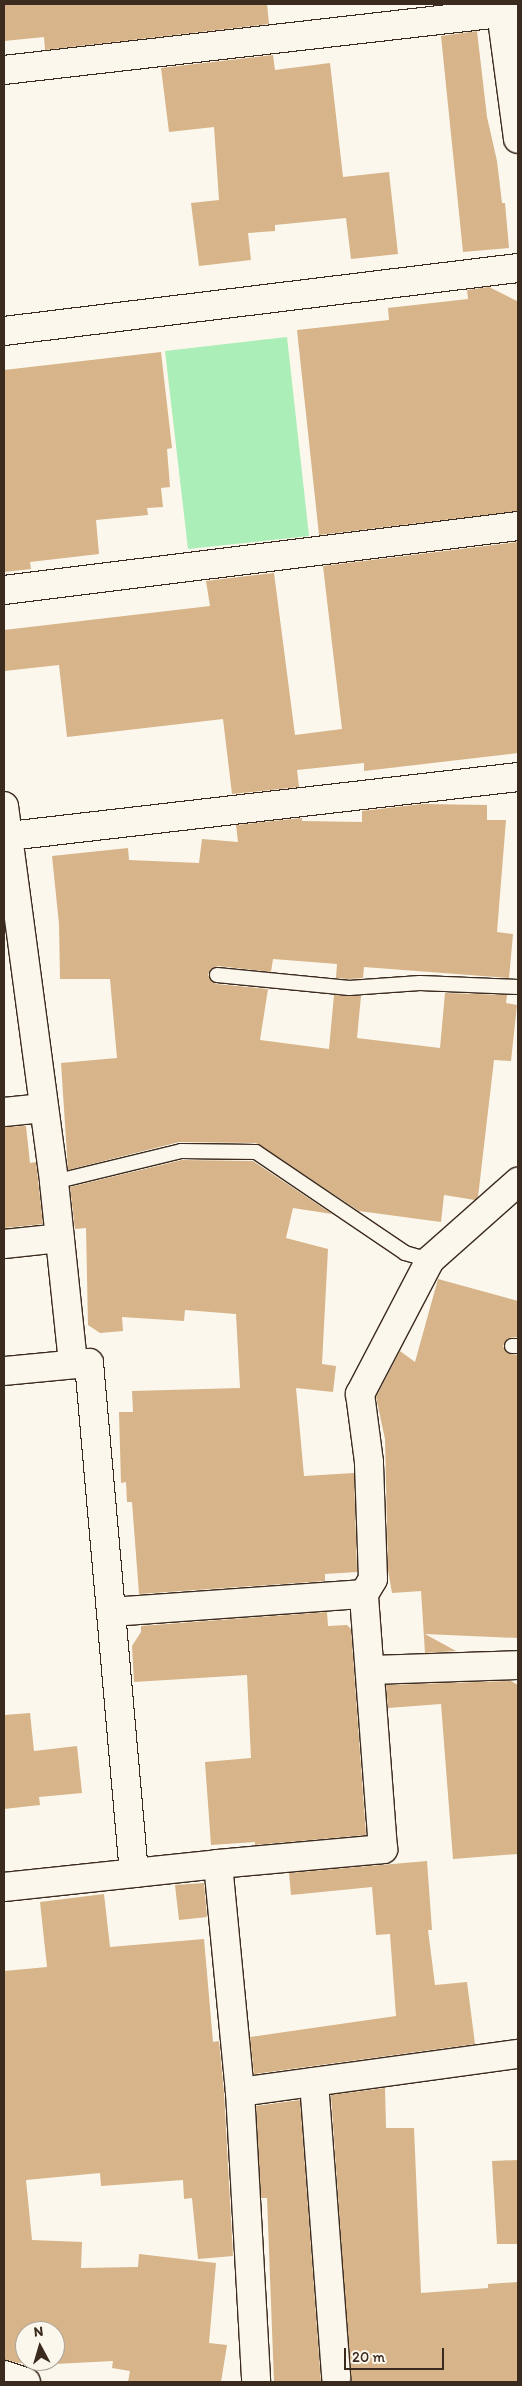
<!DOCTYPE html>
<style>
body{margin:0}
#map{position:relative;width:522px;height:2386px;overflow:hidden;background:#fbf7ec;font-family:Itim,sans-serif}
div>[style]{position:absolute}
.green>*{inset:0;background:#aceeb7}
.building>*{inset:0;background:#d7b489}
.roads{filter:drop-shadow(1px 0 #3b2a1e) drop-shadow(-1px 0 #3b2a1e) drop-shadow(0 1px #3b2a1e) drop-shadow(0 -1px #3b2a1e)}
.service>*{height:14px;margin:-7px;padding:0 7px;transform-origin:7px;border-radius:7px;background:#fbf7ec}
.minor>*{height:28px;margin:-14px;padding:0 14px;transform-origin:14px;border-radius:14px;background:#fbf7ec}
.tertiary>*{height:28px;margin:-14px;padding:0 14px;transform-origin:14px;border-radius:14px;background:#fbf7ec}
span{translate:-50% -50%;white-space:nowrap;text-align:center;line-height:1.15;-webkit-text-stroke:4px #fbf7ec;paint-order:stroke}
.frame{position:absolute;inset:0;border:5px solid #3b2a1e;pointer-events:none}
.north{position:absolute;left:15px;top:2321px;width:50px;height:50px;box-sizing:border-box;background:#fbf7ec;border:1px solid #aea59a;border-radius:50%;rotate:354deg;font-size:14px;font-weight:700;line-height:20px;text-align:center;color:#3b2a1e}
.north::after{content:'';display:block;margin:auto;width:18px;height:22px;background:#3b2a1e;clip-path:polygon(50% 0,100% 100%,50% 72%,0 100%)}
.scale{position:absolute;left:344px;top:2348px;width:100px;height:22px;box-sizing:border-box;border:2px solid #3b2a1e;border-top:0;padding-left:6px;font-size:15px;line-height:18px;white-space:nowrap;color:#3b2a1e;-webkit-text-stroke:4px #fbf7ec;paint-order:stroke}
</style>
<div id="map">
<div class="green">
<i style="clip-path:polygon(287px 337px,309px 536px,188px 549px,165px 351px)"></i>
</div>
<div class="building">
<i style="clip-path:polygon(4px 4px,267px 4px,269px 24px,45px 50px,44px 37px,4px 41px)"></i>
<i style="clip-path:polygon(477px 31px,487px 117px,497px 161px,502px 203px,505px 203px,509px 248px,463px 252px,441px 36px)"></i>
<i style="clip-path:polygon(273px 55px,275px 70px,330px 63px,343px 177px,389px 172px,398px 254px,351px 259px,346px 218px,275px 225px,275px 231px,248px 233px,251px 260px,199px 266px,191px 203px,219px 200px,214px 127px,169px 132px,161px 68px)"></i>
<i style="clip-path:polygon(489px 287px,517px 301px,518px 511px,319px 535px,297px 330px,389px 320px,388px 308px,468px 299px,467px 290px)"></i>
<i style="clip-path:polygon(161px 352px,172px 448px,167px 449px,170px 487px,161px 488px,163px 507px,147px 508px,148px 515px,96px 520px,99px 554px,30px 562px,31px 569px,4px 572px,4px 370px)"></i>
<i style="clip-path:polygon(518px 542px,518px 753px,364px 771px,364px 763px,297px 770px,299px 787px,232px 794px,223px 719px,67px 737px,59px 665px,4px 671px,4px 630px,210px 606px,206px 581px,274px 573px,295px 735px,342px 729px,323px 566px)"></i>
<i style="clip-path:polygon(423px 804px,487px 805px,487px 820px,506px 820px,497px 932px,513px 934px,509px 978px,364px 967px,363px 978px,349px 979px,336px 978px,337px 964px,273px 959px,271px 972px,218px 966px,210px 970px,208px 975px,216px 984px,268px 989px,260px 1040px,329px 1049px,334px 995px,361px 996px,357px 1038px,440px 1048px,445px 993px,507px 995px,506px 1003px,517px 1005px,511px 1061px,494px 1060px,478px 1197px,475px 1200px,444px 1195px,441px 1222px,359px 1211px,256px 1143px,179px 1142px,68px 1170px,61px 1063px,117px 1058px,110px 979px,60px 979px,59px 924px,52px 856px,128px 848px,129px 860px,199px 863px,202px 839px,238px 842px,236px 825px,302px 818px,302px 821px,362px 822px,362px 811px)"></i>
<i style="clip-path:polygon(26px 1126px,30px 1163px,36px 1162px,43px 1224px,4px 1228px,4px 1127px)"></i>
<i style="clip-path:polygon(182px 1160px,253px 1161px,332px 1214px,293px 1208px,286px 1238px,328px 1249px,322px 1364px,336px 1366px,333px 1392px,296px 1388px,304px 1476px,354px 1473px,357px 1572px,325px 1574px,325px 1581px,139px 1594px,132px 1502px,127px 1502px,126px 1482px,121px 1483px,119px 1412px,133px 1412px,132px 1391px,240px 1388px,236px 1314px,185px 1310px,184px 1321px,122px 1317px,123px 1331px,100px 1333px,88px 1325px,86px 1228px,75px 1229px,70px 1187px)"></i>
<i style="clip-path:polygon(438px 1279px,518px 1301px,518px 1337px,508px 1338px,503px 1346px,507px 1353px,518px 1355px,518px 1638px,425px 1634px,456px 1651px,425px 1653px,421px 1591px,392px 1593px,388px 1570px,385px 1439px,376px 1397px,400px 1351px,415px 1362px)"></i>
<i style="clip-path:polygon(327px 1612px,328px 1626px,347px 1625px,351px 1629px,366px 1835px,255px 1845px,255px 1842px,211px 1845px,205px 1762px,251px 1758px,247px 1675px,134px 1682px,132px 1646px,141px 1632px,141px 1626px)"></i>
<i style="clip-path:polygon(511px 1681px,518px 1685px,518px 1854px,453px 1859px,441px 1704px,388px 1708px,386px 1685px)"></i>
<i style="clip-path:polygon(30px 1713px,34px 1751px,77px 1746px,82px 1793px,39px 1797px,40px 1805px,4px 1809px,4px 1715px)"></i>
<i style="clip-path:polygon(427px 1861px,432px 1930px,428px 1930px,435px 1985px,467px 1982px,475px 2044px,254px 2074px,250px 2037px,396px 2016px,390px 1934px,376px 1935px,372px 1887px,291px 1895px,289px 1873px)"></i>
<i style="clip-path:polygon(204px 1883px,207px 1917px,179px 1920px,175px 1885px)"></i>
<i style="clip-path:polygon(104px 1894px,110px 1947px,204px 1939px,213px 2042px,219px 2041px,224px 2093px,233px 2256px,198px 2259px,192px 2198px,184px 2199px,183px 2180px,101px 2186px,100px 2173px,26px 2180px,32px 2240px,82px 2242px,81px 2268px,138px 2267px,139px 2254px,216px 2263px,209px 2343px,227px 2345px,221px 2382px,128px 2382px,130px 2371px,112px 2368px,113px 2361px,55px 2364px,55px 2331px,25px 2331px,25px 2361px,39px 2361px,18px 2363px,4px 2359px,4px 1971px,47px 1967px,40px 1902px)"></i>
<i style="clip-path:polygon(385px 2088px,386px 2128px,414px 2128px,421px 2293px,488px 2288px,488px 2284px,518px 2282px,518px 2382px,351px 2382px,331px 2095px)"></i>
<i style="clip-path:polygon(300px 2100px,321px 2382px,274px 2382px,267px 2198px,261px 2198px,256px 2106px)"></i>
<i style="clip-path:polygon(518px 2160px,518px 2244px,497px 2244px,492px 2161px)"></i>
</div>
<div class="roads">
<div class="service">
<i style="left:217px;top:975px;width:133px;rotate:5.6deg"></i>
<i style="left:349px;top:988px;width:71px;rotate:-4deg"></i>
<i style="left:420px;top:983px;width:98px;rotate:2.3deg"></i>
<i style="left:54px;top:1182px;width:131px;rotate:-13.7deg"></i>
<i style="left:181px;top:1151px;width:75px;rotate:0.8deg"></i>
<i style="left:256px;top:1152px;width:180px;rotate:34.1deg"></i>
<i style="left:405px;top:1253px;width:26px;rotate:16deg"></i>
<i style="left:512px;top:1346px;width:6px"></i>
</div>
<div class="minor">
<i style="left:500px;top:4px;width:136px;rotate:82.4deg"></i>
<i style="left:4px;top:70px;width:517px;rotate:-6.55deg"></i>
<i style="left:4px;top:590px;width:518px;rotate:-7.1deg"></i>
<i style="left:4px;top:806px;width:379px;rotate:82.4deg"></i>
<i style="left:54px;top:1182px;width:183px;rotate:84deg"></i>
<i style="left:9px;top:836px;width:512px;rotate:-6.61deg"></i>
<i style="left:4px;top:1112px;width:40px;rotate:-5.7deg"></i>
<i style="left:4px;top:1244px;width:56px;rotate:-6.1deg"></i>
<i style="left:89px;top:1363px;width:512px;rotate:84.96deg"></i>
<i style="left:134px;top:1873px;width:84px;rotate:-6.1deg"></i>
<i style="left:218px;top:1864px;width:229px;rotate:84.5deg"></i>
<i style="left:240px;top:2092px;width:290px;rotate:86.8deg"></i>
<i style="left:111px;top:1612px;width:254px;rotate:-4.1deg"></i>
<i style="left:364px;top:1594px;width:17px;rotate:-59deg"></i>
<i style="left:373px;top:1579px;width:117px;rotate:-92deg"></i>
<i style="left:369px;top:1462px;width:69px;rotate:-97.5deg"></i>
<i style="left:360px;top:1394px;width:151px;rotate:-62.4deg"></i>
<i style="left:430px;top:1260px;width:118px;rotate:-41.6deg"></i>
<i style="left:370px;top:1670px;width:148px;rotate:-1.9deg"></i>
<i style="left:218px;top:1864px;width:166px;rotate:-5.2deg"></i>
<i style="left:383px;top:1849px;width:256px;rotate:-94.3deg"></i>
<i style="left:4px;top:1887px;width:131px;rotate:-6.1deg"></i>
<i style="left:314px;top:2082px;width:297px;rotate:85.7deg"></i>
<i style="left:240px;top:2092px;width:281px;rotate:-7.8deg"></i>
<i style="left:4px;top:2375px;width:23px;rotate:18deg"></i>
</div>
<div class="tertiary">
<i style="left:4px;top:331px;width:518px;rotate:-6.99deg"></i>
<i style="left:4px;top:1371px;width:85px;rotate:-5.4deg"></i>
</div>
</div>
<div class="frame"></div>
<div class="north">N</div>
<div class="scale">20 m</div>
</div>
